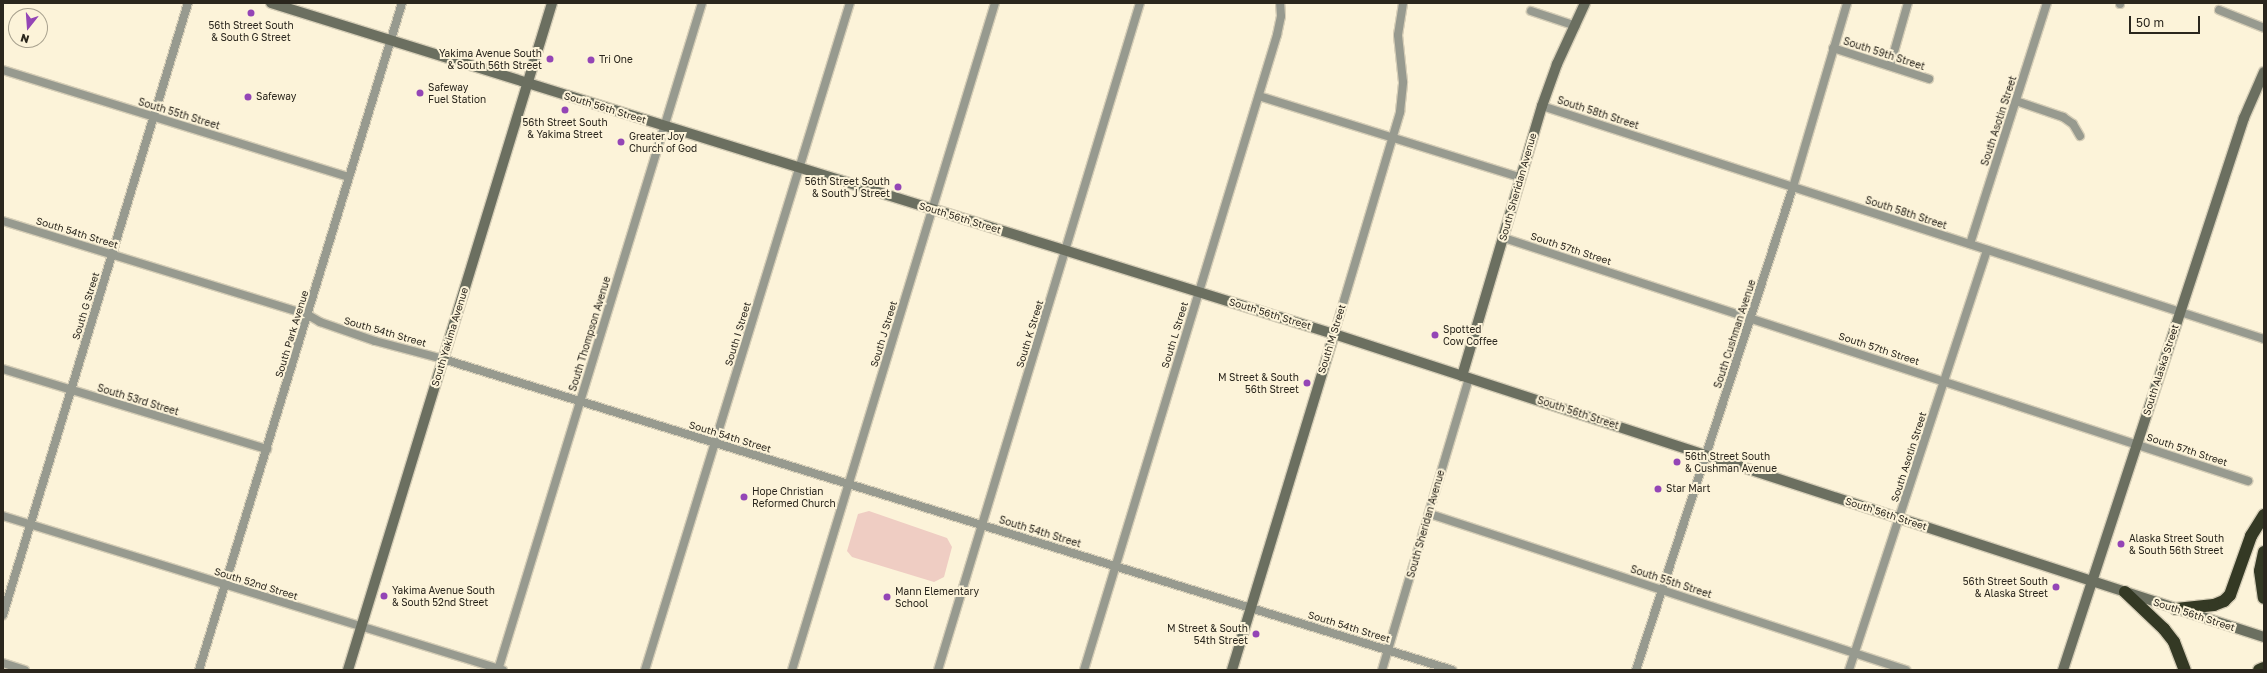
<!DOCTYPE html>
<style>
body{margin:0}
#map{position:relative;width:2267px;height:673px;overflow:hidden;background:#fcf3d9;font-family:"Golos Text",sans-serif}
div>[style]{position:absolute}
.green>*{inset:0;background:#efcdc3}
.roads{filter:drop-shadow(1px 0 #d6ceb7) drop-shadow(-1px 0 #d6ceb7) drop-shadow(0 1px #d6ceb7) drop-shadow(0 -1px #d6ceb7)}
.street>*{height:8px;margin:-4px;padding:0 4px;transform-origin:4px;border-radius:4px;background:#979a8f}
.secondary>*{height:10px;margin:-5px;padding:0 5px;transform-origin:5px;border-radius:5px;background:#6b6f60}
.highway>*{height:12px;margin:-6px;padding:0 6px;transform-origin:6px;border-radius:6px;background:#343924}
.dots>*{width:11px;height:11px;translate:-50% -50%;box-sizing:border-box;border:2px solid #fcf3d9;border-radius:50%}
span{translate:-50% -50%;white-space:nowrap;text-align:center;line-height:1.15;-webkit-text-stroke:4px #fcf3d9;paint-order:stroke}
.poi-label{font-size:10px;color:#2a261d}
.right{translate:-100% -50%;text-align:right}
.left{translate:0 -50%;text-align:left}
.street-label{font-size:10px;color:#2a261d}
.frame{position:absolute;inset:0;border:4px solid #2a261d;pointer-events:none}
.north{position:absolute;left:8px;top:8px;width:40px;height:40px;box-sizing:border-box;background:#fcf3d9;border:1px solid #a8a18e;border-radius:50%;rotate:197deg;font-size:11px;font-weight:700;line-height:16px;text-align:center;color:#2a261d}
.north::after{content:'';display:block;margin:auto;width:14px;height:18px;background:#9445b6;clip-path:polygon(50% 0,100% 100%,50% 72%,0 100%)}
.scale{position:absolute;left:2129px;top:16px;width:71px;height:18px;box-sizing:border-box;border:2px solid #2a261d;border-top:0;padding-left:5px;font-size:12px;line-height:14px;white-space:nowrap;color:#2a261d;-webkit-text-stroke:3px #fcf3d9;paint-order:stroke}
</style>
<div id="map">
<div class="green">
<i style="clip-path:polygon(869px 511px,947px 538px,952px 547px,944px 577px,934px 582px,852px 557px,847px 551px,858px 514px)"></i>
</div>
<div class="roads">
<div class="street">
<i style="left:2120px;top:4px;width:1px;rotate:-90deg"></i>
<i style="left:2219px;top:10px;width:48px;rotate:21.8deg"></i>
<i style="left:1531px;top:11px;width:47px;rotate:18.4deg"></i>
<i style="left:1833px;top:48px;width:101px;rotate:17.9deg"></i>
<i style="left:1890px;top:66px;width:66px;rotate:-74.1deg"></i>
<i style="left:3px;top:70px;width:362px;rotate:17.2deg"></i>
<i style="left:1259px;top:96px;width:275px;rotate:17.3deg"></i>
<i style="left:2016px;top:101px;width:50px;rotate:18.8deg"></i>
<i style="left:2063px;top:117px;width:12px;rotate:35deg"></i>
<i style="left:2073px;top:124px;width:14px;rotate:60deg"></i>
<i style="left:1542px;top:106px;width:759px;rotate:17.89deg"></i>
<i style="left:3px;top:221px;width:319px;rotate:17.1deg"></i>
<i style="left:308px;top:315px;width:14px;rotate:30deg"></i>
<i style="left:320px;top:322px;width:58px;rotate:19.1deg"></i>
<i style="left:375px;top:341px;width:70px;rotate:14.8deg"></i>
<i style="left:443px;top:359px;width:1056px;rotate:17.13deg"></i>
<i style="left:1504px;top:238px;width:783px;rotate:18.09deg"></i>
<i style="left:1970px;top:244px;width:253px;rotate:-72.3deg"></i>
<i style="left:1334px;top:334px;width:232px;rotate:-73.4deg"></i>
<i style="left:1400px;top:112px;width:30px;rotate:-84deg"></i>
<i style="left:1403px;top:82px;width:47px;rotate:-96.1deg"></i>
<i style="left:1398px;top:35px;width:32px;rotate:-81deg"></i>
<i style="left:3px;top:369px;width:276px;rotate:16.9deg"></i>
<i style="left:1430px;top:514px;width:501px;rotate:18.15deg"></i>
<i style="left:3px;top:516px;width:523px;rotate:17.12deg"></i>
<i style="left:3px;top:615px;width:639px;rotate:-73.18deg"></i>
<i style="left:3px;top:663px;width:23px;rotate:18deg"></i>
<i style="left:199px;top:670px;width:697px;rotate:-73.07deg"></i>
<i style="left:498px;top:670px;width:697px;rotate:-72.99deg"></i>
<i style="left:645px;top:670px;width:698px;rotate:-72.92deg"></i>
<i style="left:792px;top:670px;width:697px;rotate:-73.07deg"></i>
<i style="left:938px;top:670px;width:697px;rotate:-73.15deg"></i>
<i style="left:1084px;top:670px;width:664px;rotate:-73.09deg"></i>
<i style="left:1277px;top:35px;width:19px;rotate:-78deg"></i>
<i style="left:1281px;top:16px;width:13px;rotate:-94deg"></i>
<i style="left:1382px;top:670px;width:305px;rotate:-73.4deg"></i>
<i style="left:1636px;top:670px;width:508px;rotate:-71.99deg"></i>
<i style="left:1793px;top:187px;width:192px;rotate:-73.6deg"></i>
<i style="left:1849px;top:670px;width:442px;rotate:-71.8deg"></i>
</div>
<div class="secondary">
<i style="left:271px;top:3px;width:1113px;rotate:17.3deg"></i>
<i style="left:1334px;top:334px;width:978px;rotate:18.05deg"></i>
<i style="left:1462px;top:376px;width:282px;rotate:-73.5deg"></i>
<i style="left:1542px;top:106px;width:45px;rotate:-70.3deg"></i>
<i style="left:1557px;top:64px;width:67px;rotate:-65.3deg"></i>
<i style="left:348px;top:670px;width:697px;rotate:-72.99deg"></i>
<i style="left:1232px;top:670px;width:351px;rotate:-73.1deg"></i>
<i style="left:2063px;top:670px;width:581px;rotate:-71.85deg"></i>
<i style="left:2244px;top:118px;width:50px;rotate:-66.5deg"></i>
</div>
<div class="highway">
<i style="left:2264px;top:552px;width:19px;rotate:102deg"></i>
<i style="left:2260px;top:571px;width:27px;rotate:82deg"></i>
<i style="left:2125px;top:592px;width:54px;rotate:43.5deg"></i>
<i style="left:2164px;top:629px;width:16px;rotate:52deg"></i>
<i style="left:2174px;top:642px;width:30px;rotate:69deg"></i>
<i style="left:2176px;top:609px;width:38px;rotate:-6deg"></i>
<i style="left:2214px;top:605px;width:11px;rotate:-22deg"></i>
<i style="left:2224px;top:601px;width:8px;rotate:-45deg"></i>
<i style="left:2230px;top:595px;width:63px;rotate:-70.4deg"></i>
<i style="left:2251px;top:536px;width:25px;rotate:-58deg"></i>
<i style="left:2259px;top:670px;width:5px;rotate:-22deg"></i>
</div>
</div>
<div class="dots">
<i style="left:251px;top:13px;background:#9445b6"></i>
<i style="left:550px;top:59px;background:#9445b6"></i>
<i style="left:591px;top:60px;background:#9445b6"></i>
<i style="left:420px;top:93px;background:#9445b6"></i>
<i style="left:248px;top:97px;background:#9445b6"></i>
<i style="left:565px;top:110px;background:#9445b6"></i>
<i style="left:621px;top:142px;background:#9445b6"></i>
<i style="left:898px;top:187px;background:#9445b6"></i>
<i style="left:1435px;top:335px;background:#9445b6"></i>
<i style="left:1307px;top:383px;background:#9445b6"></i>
<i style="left:1677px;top:462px;background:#9445b6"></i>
<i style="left:1658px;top:489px;background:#9445b6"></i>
<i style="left:744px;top:497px;background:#9445b6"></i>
<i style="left:2121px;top:544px;background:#9445b6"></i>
<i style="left:2056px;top:587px;background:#9445b6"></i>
<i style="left:384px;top:596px;background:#9445b6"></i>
<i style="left:887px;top:597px;background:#9445b6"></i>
<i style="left:1256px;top:634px;background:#9445b6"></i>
</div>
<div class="poi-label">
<span style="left:251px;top:31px">56th Street South<br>&amp; South G Street</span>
<span class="right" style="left:542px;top:59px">Yakima Avenue South<br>&amp; South 56th Street</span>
<span class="left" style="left:599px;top:60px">Tri One</span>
<span class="left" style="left:428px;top:93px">Safeway<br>Fuel Station</span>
<span class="left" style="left:256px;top:97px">Safeway</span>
<span style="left:565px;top:128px">56th Street South<br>&amp; Yakima Street</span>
<span class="left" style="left:629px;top:142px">Greater Joy<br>Church of God</span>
<span class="right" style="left:890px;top:187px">56th Street South<br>&amp; South J Street</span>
<span class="left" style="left:1443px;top:335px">Spotted<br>Cow Coffee</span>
<span class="right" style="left:1299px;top:383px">M Street &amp; South<br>56th Street</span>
<span class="left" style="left:1685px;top:462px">56th Street South<br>&amp; Cushman Avenue</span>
<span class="left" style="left:1666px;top:489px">Star Mart</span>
<span class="left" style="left:752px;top:497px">Hope Christian<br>Reformed Church</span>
<span class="left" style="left:2129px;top:544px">Alaska Street South<br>&amp; South 56th Street</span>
<span class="right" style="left:2048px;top:587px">56th Street South<br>&amp; Alaska Street</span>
<span class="left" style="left:392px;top:596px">Yakima Avenue South<br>&amp; South 52nd Street</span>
<span class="left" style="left:895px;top:597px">Mann Elementary<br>School</span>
<span class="right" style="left:1248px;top:634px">M Street &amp; South<br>54th Street</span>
</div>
<div class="street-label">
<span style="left:1884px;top:54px;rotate:18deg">South 59th Street</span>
<span style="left:605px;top:108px;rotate:17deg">South 56th Street</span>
<span style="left:1598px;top:113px;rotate:18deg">South 58th Street</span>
<span style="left:179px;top:114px;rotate:17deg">South 55th Street</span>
<span style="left:1999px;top:121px;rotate:-72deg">South Asotin Street</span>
<span style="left:1518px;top:187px;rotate:-74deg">South Sheridan Avenue</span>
<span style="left:1906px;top:213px;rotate:18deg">South 58th Street</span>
<span style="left:960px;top:218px;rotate:17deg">South 56th Street</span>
<span style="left:77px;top:233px;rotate:17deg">South 54th Street</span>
<span style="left:1571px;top:249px;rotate:18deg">South 57th Street</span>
<span style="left:86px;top:306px;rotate:-73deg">South G Street</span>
<span style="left:1270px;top:314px;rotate:17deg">South 56th Street</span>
<span style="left:385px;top:332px;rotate:16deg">South 54th Street</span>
<span style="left:292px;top:334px;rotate:-73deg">South Park Avenue</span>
<span style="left:590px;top:334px;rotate:-73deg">South Thompson Avenue</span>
<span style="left:738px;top:334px;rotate:-73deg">South I Street</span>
<span style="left:884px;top:334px;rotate:-73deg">South J Street</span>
<span style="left:1030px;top:334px;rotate:-73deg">South K Street</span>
<span style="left:1735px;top:334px;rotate:-72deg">South Cushman Avenue</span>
<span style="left:1175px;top:335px;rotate:-73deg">South L Street</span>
<span style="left:450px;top:337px;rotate:-73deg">South Yakima Avenue</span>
<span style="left:1332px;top:339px;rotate:-73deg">South M Street</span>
<span style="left:1879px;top:349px;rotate:18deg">South 57th Street</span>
<span style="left:2161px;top:370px;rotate:-72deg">South Alaska Street</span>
<span style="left:138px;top:400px;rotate:17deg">South 53rd Street</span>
<span style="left:1578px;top:413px;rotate:18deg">South 56th Street</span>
<span style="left:730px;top:437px;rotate:17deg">South 54th Street</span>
<span style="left:2187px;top:450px;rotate:18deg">South 57th Street</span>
<span style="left:1909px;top:457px;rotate:-72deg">South Asotin Street</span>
<span style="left:1886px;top:514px;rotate:18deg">South 56th Street</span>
<span style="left:1426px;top:524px;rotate:-74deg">South Sheridan Avenue</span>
<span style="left:1040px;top:532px;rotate:17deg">South 54th Street</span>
<span style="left:1671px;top:582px;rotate:18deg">South 55th Street</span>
<span style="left:256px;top:584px;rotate:17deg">South 52nd Street</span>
<span style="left:2194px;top:615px;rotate:18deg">South 56th Street</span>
<span style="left:1349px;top:627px;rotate:17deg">South 54th Street</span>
</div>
<div class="frame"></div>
<div class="north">N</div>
<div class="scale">50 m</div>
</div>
